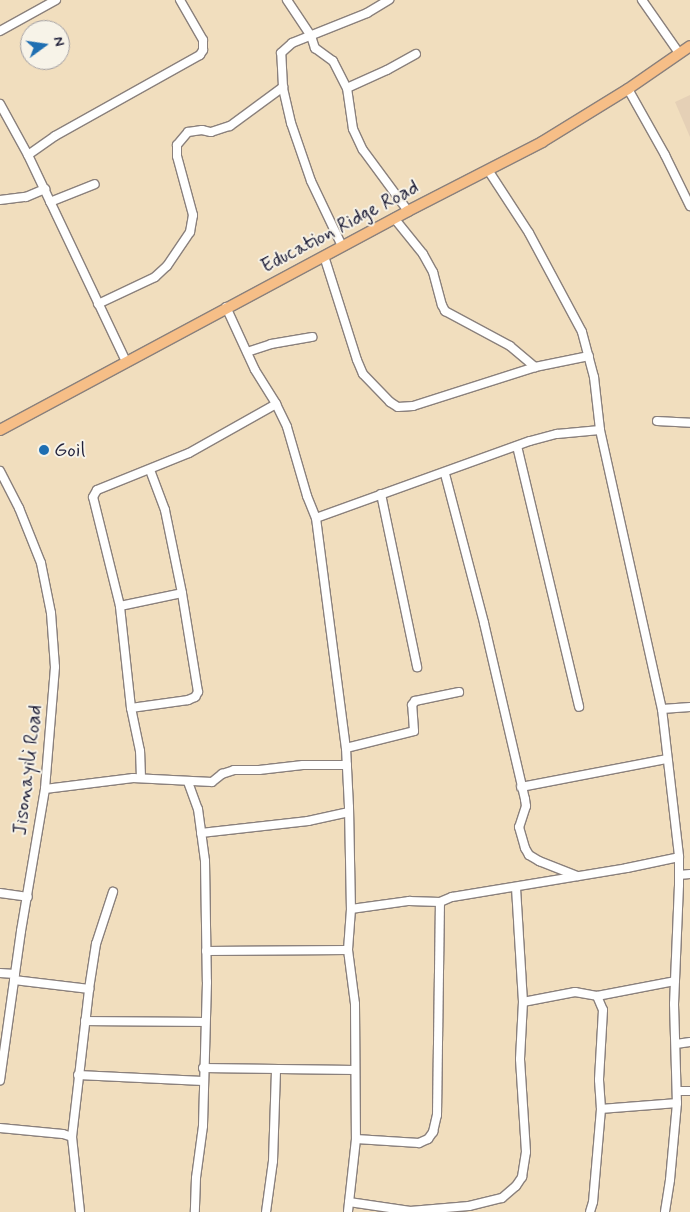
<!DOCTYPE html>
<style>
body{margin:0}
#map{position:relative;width:690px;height:1212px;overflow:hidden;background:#f1debe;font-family:Mynerve,sans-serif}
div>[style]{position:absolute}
.built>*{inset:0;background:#e5d0b6}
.roads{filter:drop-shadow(1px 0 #8a807c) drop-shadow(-1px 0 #8a807c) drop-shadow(0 1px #8a807c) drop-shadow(0 -1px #8a807c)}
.minor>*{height:8px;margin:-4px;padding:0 4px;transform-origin:4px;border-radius:4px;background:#fff}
.major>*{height:10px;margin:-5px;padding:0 5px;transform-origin:5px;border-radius:5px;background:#f6be87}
.dots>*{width:14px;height:14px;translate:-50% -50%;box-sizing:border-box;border:2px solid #f7f3e8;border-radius:50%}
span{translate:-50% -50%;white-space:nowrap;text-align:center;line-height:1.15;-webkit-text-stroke:4px #f7f3e8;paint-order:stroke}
.street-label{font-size:20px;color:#22223b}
.poi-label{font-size:20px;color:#22223b}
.left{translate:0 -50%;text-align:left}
.north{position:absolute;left:20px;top:20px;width:50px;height:50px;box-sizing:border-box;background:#f7f3e8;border:1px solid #a29fa3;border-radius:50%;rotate:76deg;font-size:14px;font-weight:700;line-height:20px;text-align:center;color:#22223b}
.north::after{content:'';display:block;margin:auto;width:18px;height:22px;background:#1f6fb2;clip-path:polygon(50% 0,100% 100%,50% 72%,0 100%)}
</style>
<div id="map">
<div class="built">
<i style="clip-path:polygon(690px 95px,690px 137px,675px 102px)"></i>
</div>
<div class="roads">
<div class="minor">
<i style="left:287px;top:0;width:43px;rotate:56.3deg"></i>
<i style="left:311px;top:36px;width:13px;rotate:72deg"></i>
<i style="left:315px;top:48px;width:22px;rotate:36deg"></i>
<i style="left:333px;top:61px;width:30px;rotate:63deg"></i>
<i style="left:347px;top:88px;width:41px;rotate:81.7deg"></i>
<i style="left:353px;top:129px;width:23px;rotate:65deg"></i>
<i style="left:363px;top:150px;width:76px;rotate:53.6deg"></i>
<i style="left:642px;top:0;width:65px;rotate:55.1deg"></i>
<i style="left:0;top:31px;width:64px;rotate:-29deg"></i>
<i style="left:347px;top:88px;width:44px;rotate:-24.2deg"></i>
<i style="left:387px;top:70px;width:33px;rotate:-29deg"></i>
<i style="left:628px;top:89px;width:76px;rotate:60.7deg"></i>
<i style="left:665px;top:155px;width:57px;rotate:63.9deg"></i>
<i style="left:0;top:104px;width:58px;rotate:61.2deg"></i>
<i style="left:28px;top:155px;width:228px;rotate:64.6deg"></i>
<i style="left:28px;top:155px;width:33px;rotate:-35deg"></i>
<i style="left:55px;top:136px;width:166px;rotate:-29.2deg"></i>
<i style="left:200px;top:55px;width:6px;rotate:-59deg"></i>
<i style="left:203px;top:50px;width:10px;rotate:-90deg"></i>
<i style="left:203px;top:40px;width:46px;rotate:-119.9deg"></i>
<i style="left:488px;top:170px;width:75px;rotate:56.9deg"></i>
<i style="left:529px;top:233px;width:112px;rotate:61.8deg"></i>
<i style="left:582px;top:332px;width:47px;rotate:75.1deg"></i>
<i style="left:594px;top:377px;width:53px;rotate:83.5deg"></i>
<i style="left:600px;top:430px;width:286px;rotate:77.5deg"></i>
<i style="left:662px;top:709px;width:149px;rotate:83.4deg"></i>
<i style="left:679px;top:857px;width:28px;rotate:90deg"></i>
<i style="left:679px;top:885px;width:119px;rotate:92.4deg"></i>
<i style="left:674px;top:1004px;width:99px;rotate:88.3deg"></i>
<i style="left:677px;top:1103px;width:77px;rotate:95.2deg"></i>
<i style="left:670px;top:1180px;width:32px;rotate:99deg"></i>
<i style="left:0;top:200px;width:26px;rotate:-7deg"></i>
<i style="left:26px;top:197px;width:21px;rotate:-23deg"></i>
<i style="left:50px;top:202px;width:48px;rotate:-21.8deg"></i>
<i style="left:394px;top:218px;width:46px;rotate:51.1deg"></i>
<i style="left:423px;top:254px;width:21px;rotate:61deg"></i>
<i style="left:433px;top:272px;width:34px;rotate:75deg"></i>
<i style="left:442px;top:305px;width:7px;rotate:63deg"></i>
<i style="left:445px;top:311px;width:74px;rotate:28.3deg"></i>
<i style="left:510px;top:346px;width:33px;rotate:40deg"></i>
<i style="left:342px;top:246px;width:72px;rotate:-115.5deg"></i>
<i style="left:311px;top:181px;width:61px;rotate:-109deg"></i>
<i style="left:291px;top:123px;width:37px;rotate:-103deg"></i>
<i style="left:283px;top:87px;width:34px;rotate:-93deg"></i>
<i style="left:281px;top:53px;width:15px;rotate:-42deg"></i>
<i style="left:292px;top:43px;width:81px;rotate:-21.8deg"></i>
<i style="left:367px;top:13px;width:26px;rotate:-31deg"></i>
<i style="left:324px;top:256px;width:109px;rotate:72.4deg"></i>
<i style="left:357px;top:360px;width:15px;rotate:67deg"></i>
<i style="left:363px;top:374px;width:39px;rotate:46deg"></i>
<i style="left:390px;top:402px;width:9px;rotate:32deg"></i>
<i style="left:398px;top:407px;width:15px;rotate:-4deg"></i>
<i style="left:413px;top:406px;width:128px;rotate:-17.7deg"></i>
<i style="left:535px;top:367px;width:55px;rotate:-11.5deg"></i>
<i style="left:98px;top:304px;width:63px;rotate:-25.3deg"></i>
<i style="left:155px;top:277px;width:16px;rotate:-43deg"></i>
<i style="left:167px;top:266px;width:41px;rotate:-55.9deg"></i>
<i style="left:190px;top:232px;width:17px;rotate:-80deg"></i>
<i style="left:193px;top:215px;width:61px;rotate:-105.2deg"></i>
<i style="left:177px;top:156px;width:11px;rotate:-90deg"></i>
<i style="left:177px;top:145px;width:17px;rotate:-50deg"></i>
<i style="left:188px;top:132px;width:14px;rotate:-8deg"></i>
<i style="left:202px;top:130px;width:9px;rotate:13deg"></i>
<i style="left:211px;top:132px;width:20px;rotate:-18deg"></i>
<i style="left:230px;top:126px;width:66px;rotate:-36.3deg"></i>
<i style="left:226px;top:307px;width:69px;rotate:65.3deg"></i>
<i style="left:255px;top:370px;width:40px;rotate:58deg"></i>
<i style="left:276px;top:404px;width:25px;rotate:64deg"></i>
<i style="left:287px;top:427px;width:72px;rotate:73.8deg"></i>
<i style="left:307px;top:496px;width:24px;rotate:68deg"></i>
<i style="left:316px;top:518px;width:232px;rotate:82.6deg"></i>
<i style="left:346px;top:748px;width:59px;rotate:87.1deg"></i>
<i style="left:349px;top:807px;width:102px;rotate:88.9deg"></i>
<i style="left:351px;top:909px;width:41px;rotate:94.2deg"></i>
<i style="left:348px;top:950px;width:54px;rotate:82.6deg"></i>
<i style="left:355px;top:1004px;width:135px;rotate:89.6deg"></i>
<i style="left:356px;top:1139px;width:73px;rotate:96.3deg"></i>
<i style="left:247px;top:352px;width:25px;rotate:-18deg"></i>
<i style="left:271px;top:344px;width:42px;rotate:-9.7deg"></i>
<i style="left:657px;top:421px;width:33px;rotate:3deg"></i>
<i style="left:517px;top:446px;width:268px;rotate:76.6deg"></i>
<i style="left:0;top:471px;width:42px;rotate:62.8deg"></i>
<i style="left:19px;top:508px;width:59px;rotate:68.2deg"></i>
<i style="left:41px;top:563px;width:51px;rotate:78.7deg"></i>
<i style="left:51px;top:613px;width:54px;rotate:85.8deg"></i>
<i style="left:55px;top:667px;width:122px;rotate:94.7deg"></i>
<i style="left:45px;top:789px;width:144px;rotate:99.6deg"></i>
<i style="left:21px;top:931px;width:151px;rotate:98deg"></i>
<i style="left:445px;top:474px;width:154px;rotate:75.3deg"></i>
<i style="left:484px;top:623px;width:181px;rotate:76.9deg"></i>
<i style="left:525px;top:799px;width:7px;rotate:82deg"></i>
<i style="left:526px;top:806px;width:22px;rotate:108deg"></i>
<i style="left:519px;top:827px;width:22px;rotate:74deg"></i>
<i style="left:525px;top:848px;width:8px;rotate:60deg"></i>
<i style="left:529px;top:855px;width:12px;rotate:31deg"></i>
<i style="left:539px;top:861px;width:41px;rotate:21.5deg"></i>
<i style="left:381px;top:494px;width:177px;rotate:78.2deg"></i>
<i style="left:316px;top:518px;width:227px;rotate:-19.8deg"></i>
<i style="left:530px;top:441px;width:28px;rotate:-15deg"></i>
<i style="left:557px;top:434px;width:43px;rotate:-5.3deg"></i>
<i style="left:120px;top:606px;width:63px;rotate:-11.8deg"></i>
<i style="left:131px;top:708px;width:58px;rotate:-8deg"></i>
<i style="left:188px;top:700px;width:8px;rotate:-23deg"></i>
<i style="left:195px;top:697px;width:6px;rotate:-59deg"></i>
<i style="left:198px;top:692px;width:100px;rotate:-99.2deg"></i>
<i style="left:182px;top:593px;width:85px;rotate:-101.6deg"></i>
<i style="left:165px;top:510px;width:43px;rotate:-110.6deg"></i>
<i style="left:662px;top:709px;width:28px;rotate:-4deg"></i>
<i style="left:346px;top:748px;width:70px;rotate:-14deg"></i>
<i style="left:414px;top:731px;width:26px;rotate:-94deg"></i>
<i style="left:412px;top:705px;width:5px;rotate:-53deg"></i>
<i style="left:415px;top:701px;width:45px;rotate:-11.6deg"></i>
<i style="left:141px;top:778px;width:27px;rotate:-92deg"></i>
<i style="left:140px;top:751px;width:44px;rotate:-101.8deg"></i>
<i style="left:131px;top:708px;width:103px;rotate:-96.2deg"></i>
<i style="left:120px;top:606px;width:112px;rotate:-103.9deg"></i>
<i style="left:93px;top:497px;width:8px;rotate:-60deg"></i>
<i style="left:97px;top:490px;width:99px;rotate:-21.9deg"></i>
<i style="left:189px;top:453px;width:100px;rotate:-29.4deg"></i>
<i style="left:188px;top:782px;width:29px;rotate:70deg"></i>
<i style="left:198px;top:809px;width:52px;rotate:82.3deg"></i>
<i style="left:205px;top:861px;width:121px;rotate:89.1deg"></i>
<i style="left:207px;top:982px;width:144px;rotate:91.6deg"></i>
<i style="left:203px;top:1126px;width:52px;rotate:97.7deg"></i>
<i style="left:196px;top:1178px;width:34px;rotate:92deg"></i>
<i style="left:521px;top:787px;width:149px;rotate:-10.9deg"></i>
<i style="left:45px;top:789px;width:89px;rotate:-7.1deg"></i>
<i style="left:133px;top:778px;width:79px;rotate:2.9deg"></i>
<i style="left:212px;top:782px;width:13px;rotate:-39deg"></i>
<i style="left:222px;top:774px;width:13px;rotate:-18deg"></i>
<i style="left:234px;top:770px;width:25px"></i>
<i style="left:259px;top:770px;width:44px;rotate:-6.5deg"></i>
<i style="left:303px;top:765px;width:44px"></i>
<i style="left:201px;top:833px;width:108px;rotate:-6.4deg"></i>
<i style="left:308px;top:821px;width:42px;rotate:-12.4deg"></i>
<i style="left:679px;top:875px;width:11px;rotate:-5deg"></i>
<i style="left:0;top:893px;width:28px;rotate:8deg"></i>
<i style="left:351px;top:909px;width:59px;rotate:-7.9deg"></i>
<i style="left:409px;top:901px;width:31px;rotate:2deg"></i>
<i style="left:440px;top:902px;width:13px;rotate:-23deg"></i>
<i style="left:452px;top:897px;width:177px;rotate:-9.4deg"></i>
<i style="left:627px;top:868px;width:53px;rotate:-11.9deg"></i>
<i style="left:206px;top:951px;width:142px;rotate:-0.4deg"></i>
<i style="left:0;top:973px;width:15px;rotate:4deg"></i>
<i style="left:14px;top:980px;width:76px;rotate:6.8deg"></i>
<i style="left:597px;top:996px;width:79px;rotate:-10.9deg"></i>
<i style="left:523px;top:1002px;width:53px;rotate:-10.9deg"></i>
<i style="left:575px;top:992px;width:22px;rotate:10deg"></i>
<i style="left:597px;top:996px;width:15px;rotate:67deg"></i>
<i style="left:603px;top:1010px;width:70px;rotate:93.3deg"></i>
<i style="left:599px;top:1080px;width:29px;rotate:86deg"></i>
<i style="left:601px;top:1109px;width:93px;rotate:94.9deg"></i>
<i style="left:593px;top:1202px;width:10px;rotate:107deg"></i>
<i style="left:85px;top:1021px;width:120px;rotate:0.5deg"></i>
<i style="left:676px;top:1044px;width:14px;rotate:-8deg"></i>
<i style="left:203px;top:1068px;width:152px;rotate:0.8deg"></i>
<i style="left:78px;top:1075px;width:125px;rotate:2.7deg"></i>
<i style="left:677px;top:1091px;width:13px"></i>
<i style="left:601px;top:1109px;width:76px;rotate:-4.5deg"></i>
<i style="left:0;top:1128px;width:63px;rotate:5.4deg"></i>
<i style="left:63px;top:1134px;width:9px;rotate:18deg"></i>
<i style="left:72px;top:1137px;width:149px;rotate:-83.4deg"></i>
<i style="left:89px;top:989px;width:46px;rotate:-81.2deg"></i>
<i style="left:96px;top:944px;width:55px;rotate:-71.9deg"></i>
<i style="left:72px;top:1137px;width:75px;rotate:83.9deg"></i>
<i style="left:356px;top:1139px;width:63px;rotate:3.6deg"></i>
<i style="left:419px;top:1143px;width:10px;rotate:-24deg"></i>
<i style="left:428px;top:1139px;width:9px;rotate:-54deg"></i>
<i style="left:433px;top:1132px;width:17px;rotate:-77deg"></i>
<i style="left:437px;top:1115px;width:213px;rotate:-89.2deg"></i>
<i style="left:349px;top:1202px;width:62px;rotate:8.4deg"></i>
<i style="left:410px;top:1211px;width:59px;rotate:-4.8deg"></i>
<i style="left:469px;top:1206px;width:34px;rotate:-14deg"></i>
<i style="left:502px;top:1198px;width:18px;rotate:-41deg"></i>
<i style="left:516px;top:1186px;width:11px;rotate:-56deg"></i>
<i style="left:522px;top:1177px;width:25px;rotate:-81deg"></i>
<i style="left:526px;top:1152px;width:93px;rotate:-93.7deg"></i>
<i style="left:520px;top:1059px;width:57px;rotate:-87deg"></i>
<i style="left:523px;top:1002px;width:115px;rotate:-93.5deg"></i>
<i style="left:266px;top:1212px;width:51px;rotate:-82.2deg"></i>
<i style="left:273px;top:1161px;width:92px;rotate:-88.1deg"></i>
</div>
<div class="major">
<i style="left:0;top:430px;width:463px;rotate:-28.2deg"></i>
<i style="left:408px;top:211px;width:151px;rotate:-27.2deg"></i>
<i style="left:542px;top:142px;width:101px;rotate:-31.6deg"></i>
<i style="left:628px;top:89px;width:75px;rotate:-34.7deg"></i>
</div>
</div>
<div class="dots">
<i style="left:44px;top:450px;background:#1f6fb2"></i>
</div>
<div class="street-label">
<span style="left:340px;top:227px;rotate:-28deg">Education Ridge Road</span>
<span style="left:28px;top:770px;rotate:-83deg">Jisonayili Road</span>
</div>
<div class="poi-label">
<span class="left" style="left:54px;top:450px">Goil</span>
</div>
<div class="north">N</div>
</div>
